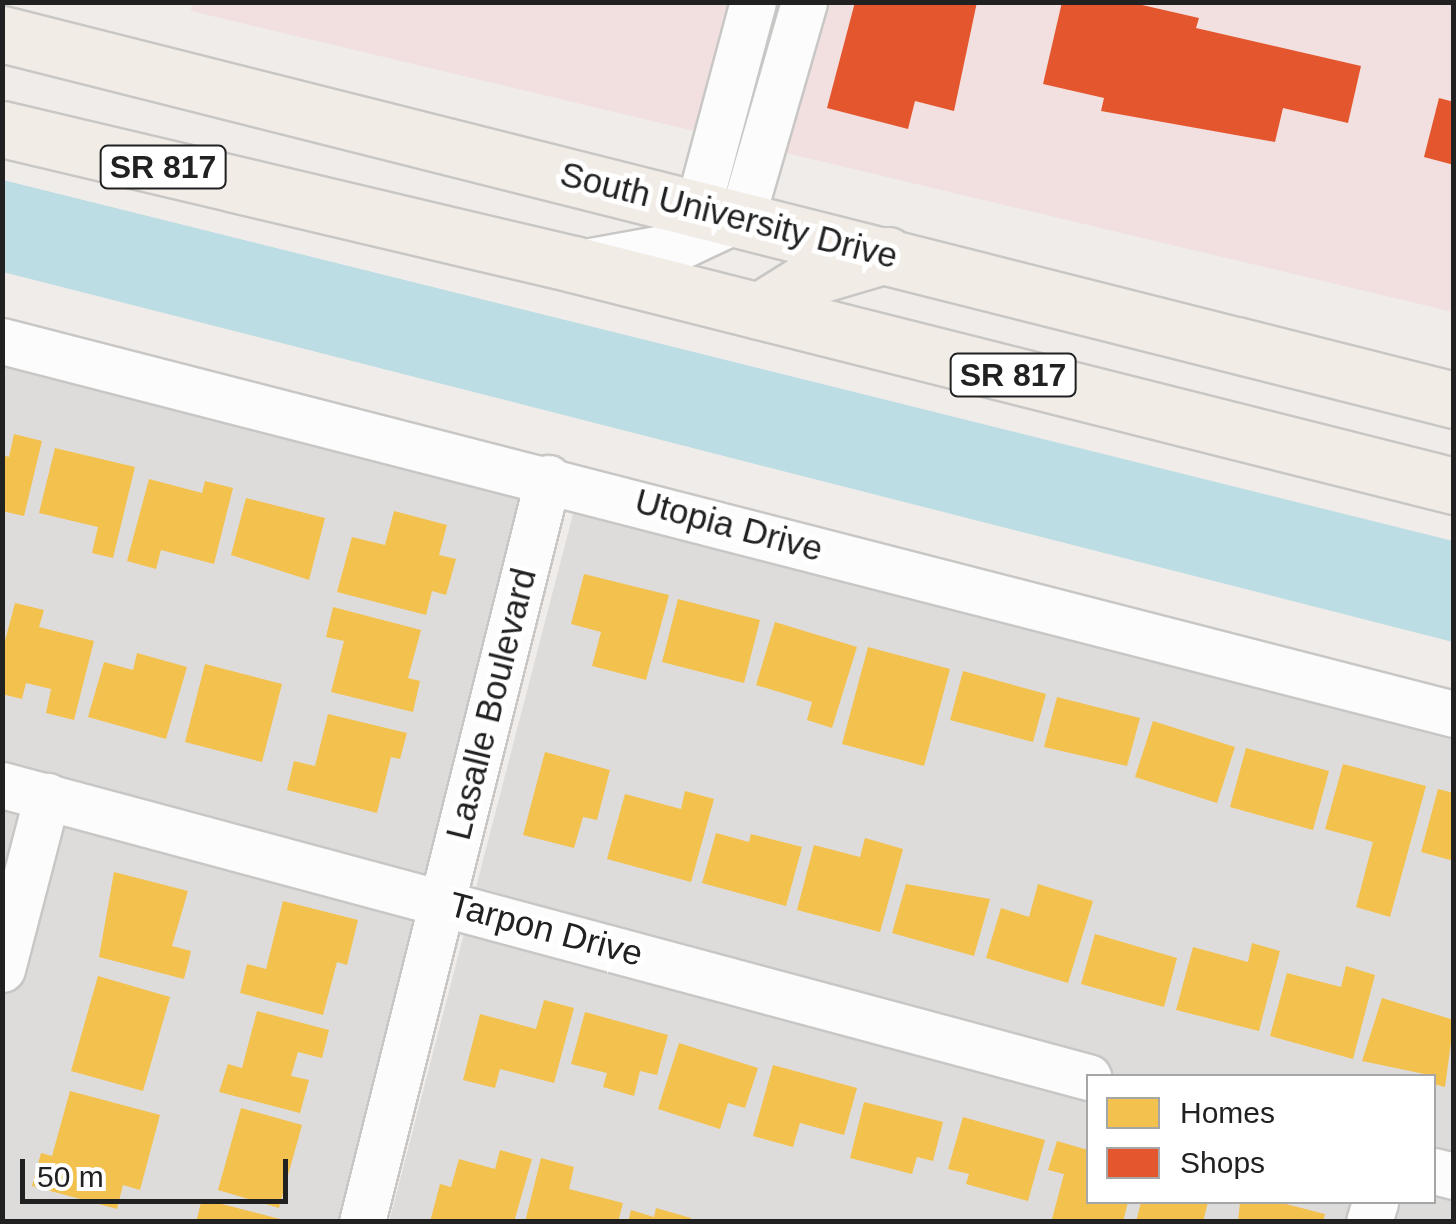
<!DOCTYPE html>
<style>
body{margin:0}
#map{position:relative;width:1456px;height:1224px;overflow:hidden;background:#efece9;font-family:Helvetica,sans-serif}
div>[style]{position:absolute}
.residential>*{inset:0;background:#dedcdb}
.commercial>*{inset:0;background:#f1e0df}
.water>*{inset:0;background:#bcdde3}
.homes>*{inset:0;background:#f2c14e}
.shops>*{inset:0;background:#e4572e}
.roads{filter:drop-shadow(2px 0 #c8c7c5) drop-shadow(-2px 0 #c8c7c5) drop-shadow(0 2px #c8c7c5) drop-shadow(0 -2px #c8c7c5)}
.minor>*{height:45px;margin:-22.5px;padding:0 22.5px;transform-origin:22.5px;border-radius:22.5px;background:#fdfcfc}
.major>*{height:55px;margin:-27.5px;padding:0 27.5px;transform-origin:27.5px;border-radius:27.5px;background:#f2ece6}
span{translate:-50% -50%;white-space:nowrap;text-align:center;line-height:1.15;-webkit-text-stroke:10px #fff;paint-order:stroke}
.shield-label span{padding:2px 8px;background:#fff;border:2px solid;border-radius:8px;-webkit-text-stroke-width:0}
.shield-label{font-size:32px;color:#212121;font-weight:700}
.street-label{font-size:35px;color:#212121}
.frame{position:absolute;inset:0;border:5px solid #212121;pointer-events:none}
.legend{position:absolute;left:1086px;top:1074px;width:350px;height:130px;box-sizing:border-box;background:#fff;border:2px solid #a6a6a6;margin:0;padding:12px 18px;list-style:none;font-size:30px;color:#212121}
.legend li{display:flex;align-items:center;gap:20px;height:50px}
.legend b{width:50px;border:2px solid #a6a6a6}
.scale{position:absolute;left:20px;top:1159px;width:268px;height:45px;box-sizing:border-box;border:5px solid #212121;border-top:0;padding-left:12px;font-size:30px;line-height:35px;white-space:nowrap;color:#212121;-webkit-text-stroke:8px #fff;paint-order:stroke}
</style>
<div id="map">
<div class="residential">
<i style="clip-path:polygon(2px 363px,537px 499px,346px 1221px,3px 1221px)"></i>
<i style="clip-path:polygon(evenodd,574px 510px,1453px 725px,1453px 1221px,389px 1222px,574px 510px,1088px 1076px,1434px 1076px,1434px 1202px,1088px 1202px,1088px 1076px)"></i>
</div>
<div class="commercial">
<i style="clip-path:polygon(193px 2px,1453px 3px,1453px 312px,191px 11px)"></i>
</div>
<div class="water">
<i style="clip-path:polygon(3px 180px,1453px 541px,1453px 642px,3px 272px)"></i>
</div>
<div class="homes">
<i style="clip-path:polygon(14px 434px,42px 441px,24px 516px,2px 511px,2px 455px,9px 457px)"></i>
<i style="clip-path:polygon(55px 448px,135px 467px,113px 558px,92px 553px,98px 527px,39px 513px)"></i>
<i style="clip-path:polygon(149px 479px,202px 493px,205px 481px,233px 488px,214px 564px,161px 550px,156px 569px,127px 561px)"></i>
<i style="clip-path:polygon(246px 498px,325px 518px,309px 580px,231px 555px)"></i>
<i style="clip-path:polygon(394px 511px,447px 525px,439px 555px,456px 559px,446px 595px,432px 591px,426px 615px,337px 592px,352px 537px,385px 545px)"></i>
<i style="clip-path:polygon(584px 574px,669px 595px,646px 680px,592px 666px,601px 632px,571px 624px)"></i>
<i style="clip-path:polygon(678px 599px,760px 620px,744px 683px,662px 662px)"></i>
<i style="clip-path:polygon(15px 603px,44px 610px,39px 627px,94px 641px,74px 720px,46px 713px,51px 689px,26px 683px,22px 699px,2px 694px,2px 652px)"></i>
<i style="clip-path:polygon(333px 607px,421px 630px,408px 678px,420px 681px,413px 712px,331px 692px,344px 641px,326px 637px)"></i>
<i style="clip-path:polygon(775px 622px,857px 647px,832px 728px,807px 720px,812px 702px,756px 685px)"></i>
<i style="clip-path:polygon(868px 647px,950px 669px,924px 766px,842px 744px)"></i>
<i style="clip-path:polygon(137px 653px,187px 667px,166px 739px,88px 717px,104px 662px,133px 670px)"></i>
<i style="clip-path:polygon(205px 664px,282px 684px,262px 762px,185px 742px)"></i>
<i style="clip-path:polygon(963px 671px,1046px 694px,1033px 742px,950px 720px)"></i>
<i style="clip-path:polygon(1057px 697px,1140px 718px,1127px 766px,1044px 747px)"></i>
<i style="clip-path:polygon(328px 714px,407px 733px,400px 759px,391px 757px,377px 813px,287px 790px,294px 761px,315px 766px)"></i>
<i style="clip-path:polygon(1153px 721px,1235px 747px,1217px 803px,1135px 777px)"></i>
<i style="clip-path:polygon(1246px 748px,1329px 771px,1313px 830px,1230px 807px)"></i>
<i style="clip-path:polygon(545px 752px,610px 770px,597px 820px,583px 817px,574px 848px,523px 835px)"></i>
<i style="clip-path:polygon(1343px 764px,1426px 786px,1390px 917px,1356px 907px,1373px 842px,1325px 829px)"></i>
<i style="clip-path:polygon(1438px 789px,1454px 793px,1454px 861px,1421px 852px)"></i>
<i style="clip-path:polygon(685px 791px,714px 799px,691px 882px,607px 859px,625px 794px,681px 809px)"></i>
<i style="clip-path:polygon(716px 833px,749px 842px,751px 834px,802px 847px,786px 906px,702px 883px)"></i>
<i style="clip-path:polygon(865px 838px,903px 849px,880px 932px,797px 910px,814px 845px,860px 857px)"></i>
<i style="clip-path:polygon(114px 872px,188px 891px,172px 946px,191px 951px,184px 979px,99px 957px)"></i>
<i style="clip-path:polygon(906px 884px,990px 899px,974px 956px,892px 933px)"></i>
<i style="clip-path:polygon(1038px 884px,1093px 901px,1068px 983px,986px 958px,1001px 908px,1029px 917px)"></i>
<i style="clip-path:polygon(283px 901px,358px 920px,347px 965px,337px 962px,323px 1015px,240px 993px,247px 964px,266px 969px)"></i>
<i style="clip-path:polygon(1095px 934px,1177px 958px,1164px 1007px,1081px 984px)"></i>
<i style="clip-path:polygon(1252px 943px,1280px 951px,1259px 1031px,1176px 1010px,1193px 947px,1248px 962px)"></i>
<i style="clip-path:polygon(1346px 966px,1375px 975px,1353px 1059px,1270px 1036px,1287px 973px,1341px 987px)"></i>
<i style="clip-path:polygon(98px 976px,170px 997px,143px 1091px,71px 1071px)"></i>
<i style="clip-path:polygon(1382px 998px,1454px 1020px,1445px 1087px,1434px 1084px,1434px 1076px,1362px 1061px)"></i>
<i style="clip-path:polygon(544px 1000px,574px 1008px,554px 1083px,500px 1069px,495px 1088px,463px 1080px,480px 1014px,536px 1029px)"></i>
<i style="clip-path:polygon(257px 1011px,329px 1030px,322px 1058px,298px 1052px,291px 1076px,309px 1080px,300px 1113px,219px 1092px,228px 1064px,242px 1068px)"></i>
<i style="clip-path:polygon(585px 1012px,668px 1035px,657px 1075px,640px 1071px,634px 1096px,603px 1087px,607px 1073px,571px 1064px)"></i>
<i style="clip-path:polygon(679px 1043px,758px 1068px,745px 1108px,728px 1103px,720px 1129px,658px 1109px)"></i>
<i style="clip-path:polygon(773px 1065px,857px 1088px,844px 1135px,800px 1123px,793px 1147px,753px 1136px)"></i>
<i style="clip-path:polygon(70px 1091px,160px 1115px,140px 1190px,123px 1185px,117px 1209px,32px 1186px,41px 1153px,52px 1156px)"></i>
<i style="clip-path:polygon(864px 1102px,943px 1122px,933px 1161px,917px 1157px,912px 1174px,850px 1158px)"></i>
<i style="clip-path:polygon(241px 1108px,302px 1125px,279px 1208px,218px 1190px)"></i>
<i style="clip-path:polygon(963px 1117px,1045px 1140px,1028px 1201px,966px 1184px,969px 1174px,948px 1169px)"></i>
<i style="clip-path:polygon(1057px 1141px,1088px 1150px,1088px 1202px,1128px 1202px,1123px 1222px,1052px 1219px,1064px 1174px,1048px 1170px)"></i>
<i style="clip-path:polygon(500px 1150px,532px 1159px,514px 1222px,430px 1222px,440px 1184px,451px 1187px,459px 1159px,495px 1169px)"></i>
<i style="clip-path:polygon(541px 1158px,574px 1167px,569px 1189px,623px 1203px,618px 1222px,525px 1222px)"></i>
<i style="clip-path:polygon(202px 1199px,284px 1220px,284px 1222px,196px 1222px)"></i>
<i style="clip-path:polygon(1141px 1202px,1208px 1202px,1203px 1222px,1136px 1222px)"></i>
<i style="clip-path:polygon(1240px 1202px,1278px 1202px,1325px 1214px,1323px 1222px,1238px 1222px)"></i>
<i style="clip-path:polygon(656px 1208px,691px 1218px,690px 1222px,628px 1222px,631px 1210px,654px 1217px)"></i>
</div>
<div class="shops">
<i style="clip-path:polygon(855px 2px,977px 2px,954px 111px,915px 101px,908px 129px,827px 108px)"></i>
<i style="clip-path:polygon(1062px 2px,1129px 2px,1199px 18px,1196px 28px,1361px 66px,1348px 123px,1283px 108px,1275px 142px,1101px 111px,1104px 98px,1043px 84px)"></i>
<i style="clip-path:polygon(1439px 98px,1454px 102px,1454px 165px,1424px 157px)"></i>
</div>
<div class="roads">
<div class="minor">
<i style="left:698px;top:207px;width:212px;rotate:-75deg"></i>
<i style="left:580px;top:263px;width:107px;rotate:-10.3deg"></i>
<i style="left:685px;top:244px;width:63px;rotate:-25.3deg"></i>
<i style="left:742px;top:217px;width:224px;rotate:-73.9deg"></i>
<i style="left:2px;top:341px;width:1499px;rotate:14.41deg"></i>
<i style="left:2px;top:785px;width:1125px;rotate:15.05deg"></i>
<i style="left:2px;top:969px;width:179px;rotate:-75.4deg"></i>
<i style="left:1434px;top:1171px;width:21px;rotate:14deg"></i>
<i style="left:362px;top:1222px;width:767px;rotate:-75.96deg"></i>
<i style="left:1369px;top:1222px;width:21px;rotate:-73deg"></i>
</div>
<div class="major">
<i style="left:2px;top:34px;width:1497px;rotate:14.15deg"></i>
<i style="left:2px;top:129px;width:587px;rotate:13.3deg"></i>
<i style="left:573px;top:264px;width:909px;rotate:14.14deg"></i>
<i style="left:759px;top:311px;width:66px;rotate:-32deg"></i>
<i style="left:815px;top:276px;width:75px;rotate:-16.3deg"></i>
</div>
</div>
<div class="shield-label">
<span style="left:163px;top:167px">SR 817</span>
<span style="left:1013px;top:375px">SR 817</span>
</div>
<div class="street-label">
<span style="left:729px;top:215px;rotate:14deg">South University Drive</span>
<span style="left:729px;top:525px;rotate:15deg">Utopia Drive</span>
<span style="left:491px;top:704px;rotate:-76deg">Lasalle Boulevard</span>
<span style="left:546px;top:929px;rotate:15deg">Tarpon Drive</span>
</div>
<div class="frame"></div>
<ul class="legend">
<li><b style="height:28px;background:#f2c14e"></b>Homes</li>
<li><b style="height:28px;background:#e4572e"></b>Shops</li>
</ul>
<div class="scale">50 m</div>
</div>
